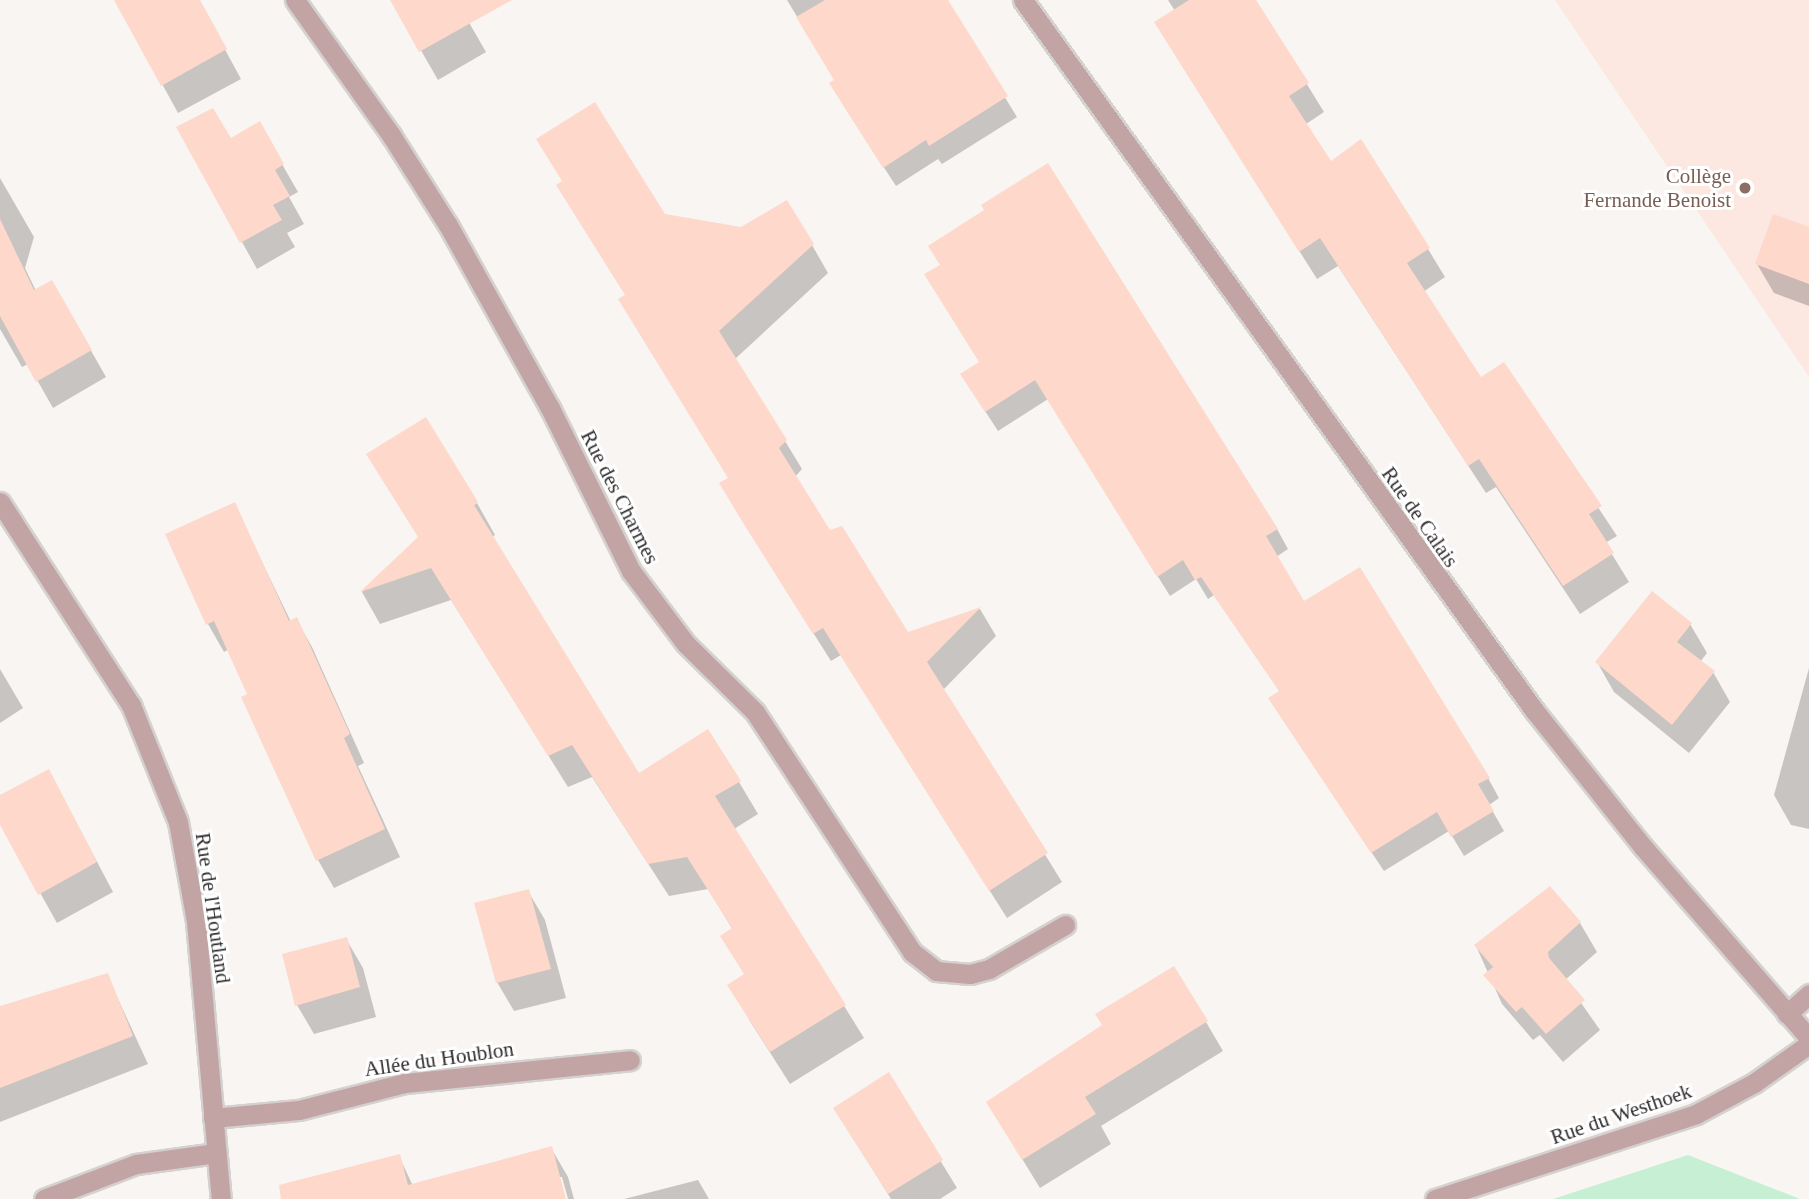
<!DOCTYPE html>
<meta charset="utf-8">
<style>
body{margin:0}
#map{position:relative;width:1809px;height:1199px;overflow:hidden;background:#f9f5f3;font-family:Georgia,serif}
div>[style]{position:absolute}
.education>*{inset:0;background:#fce7e1}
.green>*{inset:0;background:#c6efd4}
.shadow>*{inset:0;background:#0003}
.building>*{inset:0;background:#fed8ca}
.roads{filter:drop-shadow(2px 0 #d4d1cf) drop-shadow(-2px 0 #d4d1cf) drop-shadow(0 2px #d4d1cf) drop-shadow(0 -2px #d4d1cf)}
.minor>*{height:19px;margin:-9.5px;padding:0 9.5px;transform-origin:9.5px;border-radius:9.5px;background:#c2a4a5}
.tertiary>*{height:19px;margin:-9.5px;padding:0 9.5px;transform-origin:9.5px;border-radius:9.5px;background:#c2a4a5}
.dots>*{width:19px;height:19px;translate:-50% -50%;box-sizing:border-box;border:4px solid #fff;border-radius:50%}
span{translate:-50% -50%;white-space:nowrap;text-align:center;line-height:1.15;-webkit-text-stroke:6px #fff;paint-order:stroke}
.education-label{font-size:21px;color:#785e54}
.right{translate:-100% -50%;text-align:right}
.street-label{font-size:21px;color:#2e2c2c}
</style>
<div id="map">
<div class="education">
<i style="clip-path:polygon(1555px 0,1809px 0,1809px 377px)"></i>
</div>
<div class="green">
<i style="clip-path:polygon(1688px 1155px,1800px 1199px,1553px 1199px)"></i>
</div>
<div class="shadow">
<i style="clip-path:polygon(116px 0,198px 0,241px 79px,178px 113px)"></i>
<i style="clip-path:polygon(392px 0,456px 0,486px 52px,438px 80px)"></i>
<i style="clip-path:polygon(787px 0,945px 0,1017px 117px,942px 164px,938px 159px,896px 186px,842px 103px,836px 81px)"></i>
<i style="clip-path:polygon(1168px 0,1255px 0,1324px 112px,1306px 124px,1331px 163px,1428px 249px,1445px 277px,1423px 292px,1481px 379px,1503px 364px,1617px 536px,1605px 543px,1629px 582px,1580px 614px,1496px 487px,1486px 493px,1338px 266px,1317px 279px,1173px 51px,1175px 11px)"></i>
<i style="clip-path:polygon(259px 124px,298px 192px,289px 197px,304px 224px,287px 233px,295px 247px,257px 269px,242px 242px,230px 140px)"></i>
<i style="clip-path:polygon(0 178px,34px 237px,25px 268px,36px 291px,52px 282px,106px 377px,53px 408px,28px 364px,22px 367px,0 329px)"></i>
<i style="clip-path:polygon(664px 216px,812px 245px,828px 273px,735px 359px,802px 469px,795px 477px,829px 532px,907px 634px,980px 609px,996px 636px,943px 690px,1062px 882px,1007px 918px,841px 655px,831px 661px,737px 512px,730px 479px,626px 296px)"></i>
<i style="clip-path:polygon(1809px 229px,1809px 306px,1774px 293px,1757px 264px)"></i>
<i style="clip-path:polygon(938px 294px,1277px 529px,1288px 549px,1276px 557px,1304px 604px,1488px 778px,1499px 798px,1489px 805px,1504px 831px,1464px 856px,1449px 831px,1384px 871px,1282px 718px,1280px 692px,1214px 595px,1208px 599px,1196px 579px,1170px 596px,1048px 399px,998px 431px,974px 394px,981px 363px)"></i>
<i style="clip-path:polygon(477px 503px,495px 535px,492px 537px,639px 775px,739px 782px,758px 814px,734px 829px,864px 1038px,790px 1084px,748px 1018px,745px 975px,733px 930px,708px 889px,669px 896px,592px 777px,568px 787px,451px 600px,380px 624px,362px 592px,420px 539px)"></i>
<i style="clip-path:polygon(234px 504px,291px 622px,296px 619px,312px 647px,364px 763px,358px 766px,400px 857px,334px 888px,318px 860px,229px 649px,224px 652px,208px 624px,167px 535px)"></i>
<i style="clip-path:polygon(1690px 624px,1707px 653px,1700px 662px,1713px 672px,1730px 702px,1689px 753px,1614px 692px,1597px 662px)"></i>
<i style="clip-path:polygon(1809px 668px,1809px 829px,1791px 825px,1774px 795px)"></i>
<i style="clip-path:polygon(0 669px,23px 708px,0 723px)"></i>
<i style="clip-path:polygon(49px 771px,113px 892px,57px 923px,0 821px,0 797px)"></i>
<i style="clip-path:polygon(528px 891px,545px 920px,566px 998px,514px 1011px,497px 982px)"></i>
<i style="clip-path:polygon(1580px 923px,1597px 952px,1565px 980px,1600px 1030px,1563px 1062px,1540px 1035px,1533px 1040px,1502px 1004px,1476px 946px)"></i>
<i style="clip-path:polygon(346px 939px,363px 968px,376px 1017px,314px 1034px,297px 1005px)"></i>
<i style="clip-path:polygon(107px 975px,148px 1064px,0 1122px,0 1008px)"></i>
<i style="clip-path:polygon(1206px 1022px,1223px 1051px,1101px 1126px,1111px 1144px,1040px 1188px,1005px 1131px)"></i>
<i style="clip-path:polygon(888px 1075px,957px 1188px,940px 1199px,891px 1199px,851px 1135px)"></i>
<i style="clip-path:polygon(551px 1148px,568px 1177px,574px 1199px,568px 1199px,562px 1177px,559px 1177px,565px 1199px,467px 1199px)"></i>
<i style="clip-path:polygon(399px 1156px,419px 1199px,336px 1199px)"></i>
<i style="clip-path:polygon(698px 1180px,709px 1199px,624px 1199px)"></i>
</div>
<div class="building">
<i style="clip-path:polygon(114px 0,200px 0,227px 49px,161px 86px)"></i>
<i style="clip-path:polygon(390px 0,512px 0,419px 52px)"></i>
<i style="clip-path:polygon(825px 0,948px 0,1008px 96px,929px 146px,926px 140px,883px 168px,829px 83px,834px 80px,796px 17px)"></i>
<i style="clip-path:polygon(1189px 0,1256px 0,1309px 83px,1289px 96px,1331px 161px,1361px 139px,1430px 248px,1407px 263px,1481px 377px,1504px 362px,1602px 506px,1589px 514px,1614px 553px,1563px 586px,1479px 459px,1468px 466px,1320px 238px,1299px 252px,1154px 22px)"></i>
<i style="clip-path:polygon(595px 102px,665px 214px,741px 227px,787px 200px,814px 244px,719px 331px,787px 440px,779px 448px,830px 530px,842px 526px,908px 632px,981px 607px,927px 662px,1048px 853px,989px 891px,823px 628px,813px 634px,745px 526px,719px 483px,728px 478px,618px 299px,625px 295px,556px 185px,562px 181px,536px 139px)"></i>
<i style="clip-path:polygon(213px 108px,231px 138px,260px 121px,284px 164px,275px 170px,290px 196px,273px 205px,282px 220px,240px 243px,176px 127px)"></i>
<i style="clip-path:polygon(1048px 163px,1278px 529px,1266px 536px,1304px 601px,1360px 567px,1490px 778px,1478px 784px,1494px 811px,1451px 837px,1437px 812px,1371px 853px,1268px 698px,1279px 691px,1201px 577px,1195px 580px,1183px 560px,1157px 577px,1035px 380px,985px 412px,960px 374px,979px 362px,924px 274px,940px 265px,928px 246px,984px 210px,981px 205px)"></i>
<i style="clip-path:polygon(1773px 214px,1809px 227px,1809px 284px,1755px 264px)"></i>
<i style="clip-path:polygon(0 219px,34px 290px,52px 280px,92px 350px,36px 382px,0 316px)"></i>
<i style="clip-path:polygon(426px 417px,478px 502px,474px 505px,639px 773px,708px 729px,741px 781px,715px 796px,846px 1005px,770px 1052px,727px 985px,744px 974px,720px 936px,732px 928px,687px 857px,648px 864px,572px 745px,548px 756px,431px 568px,360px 592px,418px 537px,366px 454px)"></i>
<i style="clip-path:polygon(235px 502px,289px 621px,297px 617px,350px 734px,344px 738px,385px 829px,316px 861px,241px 697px,247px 694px,214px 621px,206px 625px,165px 534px)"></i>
<i style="clip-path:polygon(1652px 591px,1692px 623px,1677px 642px,1715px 671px,1672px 725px,1595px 662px)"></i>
<i style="clip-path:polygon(49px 769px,97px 862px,38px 895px,0 825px,0 795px)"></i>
<i style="clip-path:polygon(1550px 886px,1581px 922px,1548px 952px,1549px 958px,1585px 1000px,1546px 1034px,1522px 1007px,1516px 1012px,1483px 975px,1493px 967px,1474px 945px)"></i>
<i style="clip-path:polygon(529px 889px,551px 969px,496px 983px,474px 903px)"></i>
<i style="clip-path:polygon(347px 937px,360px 987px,295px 1006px,282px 954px)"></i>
<i style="clip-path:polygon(1174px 966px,1208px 1021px,1085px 1097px,1096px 1114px,1022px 1160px,986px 1102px,1102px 1025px,1095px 1014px)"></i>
<i style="clip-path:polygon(108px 973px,133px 1036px,0 1088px,0 1006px)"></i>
<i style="clip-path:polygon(889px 1072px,943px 1160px,888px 1194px,833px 1108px)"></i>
<i style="clip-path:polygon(552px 1146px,566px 1199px,281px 1199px,279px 1185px,400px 1154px,408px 1185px)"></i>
</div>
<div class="roads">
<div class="minor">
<i style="left:295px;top:0;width:166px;rotate:54.6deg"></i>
<i style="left:391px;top:135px;width:107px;rotate:57.7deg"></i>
<i style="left:448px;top:225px;width:210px;rotate:60.9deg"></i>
<i style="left:550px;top:408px;width:182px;rotate:63.6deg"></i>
<i style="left:631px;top:571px;width:91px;rotate:53deg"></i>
<i style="left:686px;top:644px;width:97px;rotate:44.6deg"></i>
<i style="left:755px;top:712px;width:287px;rotate:56.8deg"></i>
<i style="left:912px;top:952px;width:31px;rotate:38deg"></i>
<i style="left:936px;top:971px;width:34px;rotate:5deg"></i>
<i style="left:970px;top:974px;width:20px;rotate:-15deg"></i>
<i style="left:989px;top:969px;width:88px;rotate:-30.1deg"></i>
<i style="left:0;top:502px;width:242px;rotate:57.2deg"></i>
<i style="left:131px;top:705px;width:126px;rotate:68.1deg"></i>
<i style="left:178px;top:822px;width:101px;rotate:79.7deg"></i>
<i style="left:196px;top:921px;width:279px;rotate:84.9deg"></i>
<i style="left:1787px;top:1014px;width:30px;rotate:-42deg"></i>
<i style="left:213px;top:1118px;width:86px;rotate:-5.3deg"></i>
<i style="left:299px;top:1110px;width:109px;rotate:-14.3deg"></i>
<i style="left:405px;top:1083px;width:226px;rotate:-5.8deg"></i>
<i style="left:44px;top:1199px;width:98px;rotate:-20.8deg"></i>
<i style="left:136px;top:1164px;width:81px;rotate:-7.8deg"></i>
<i style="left:1435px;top:1199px;width:274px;rotate:-18deg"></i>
<i style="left:1696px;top:1114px;width:66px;rotate:-28.1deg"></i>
<i style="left:1754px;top:1083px;width:67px;rotate:-35.3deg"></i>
</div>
<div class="tertiary">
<i style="left:1023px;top:0;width:875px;rotate:54.26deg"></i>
<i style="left:1534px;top:710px;width:175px;rotate:51.5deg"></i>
<i style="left:1643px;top:847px;width:253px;rotate:49deg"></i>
</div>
</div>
<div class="dots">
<i style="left:1745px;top:188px;background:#8d6e63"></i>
</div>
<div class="education-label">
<span class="right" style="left:1731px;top:188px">Collège<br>Fernande Benoist</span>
</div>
<div class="street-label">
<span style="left:620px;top:497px;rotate:63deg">Rue des Charmes</span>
<span style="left:1420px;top:517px;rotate:55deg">Rue de Calais</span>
<span style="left:213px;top:908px;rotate:82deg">Rue de l'Houtland</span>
<span style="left:439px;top:1059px;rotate:-8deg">Allée du Houblon</span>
<span style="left:1621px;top:1114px;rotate:-19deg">Rue du Westhoek</span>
</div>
</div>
